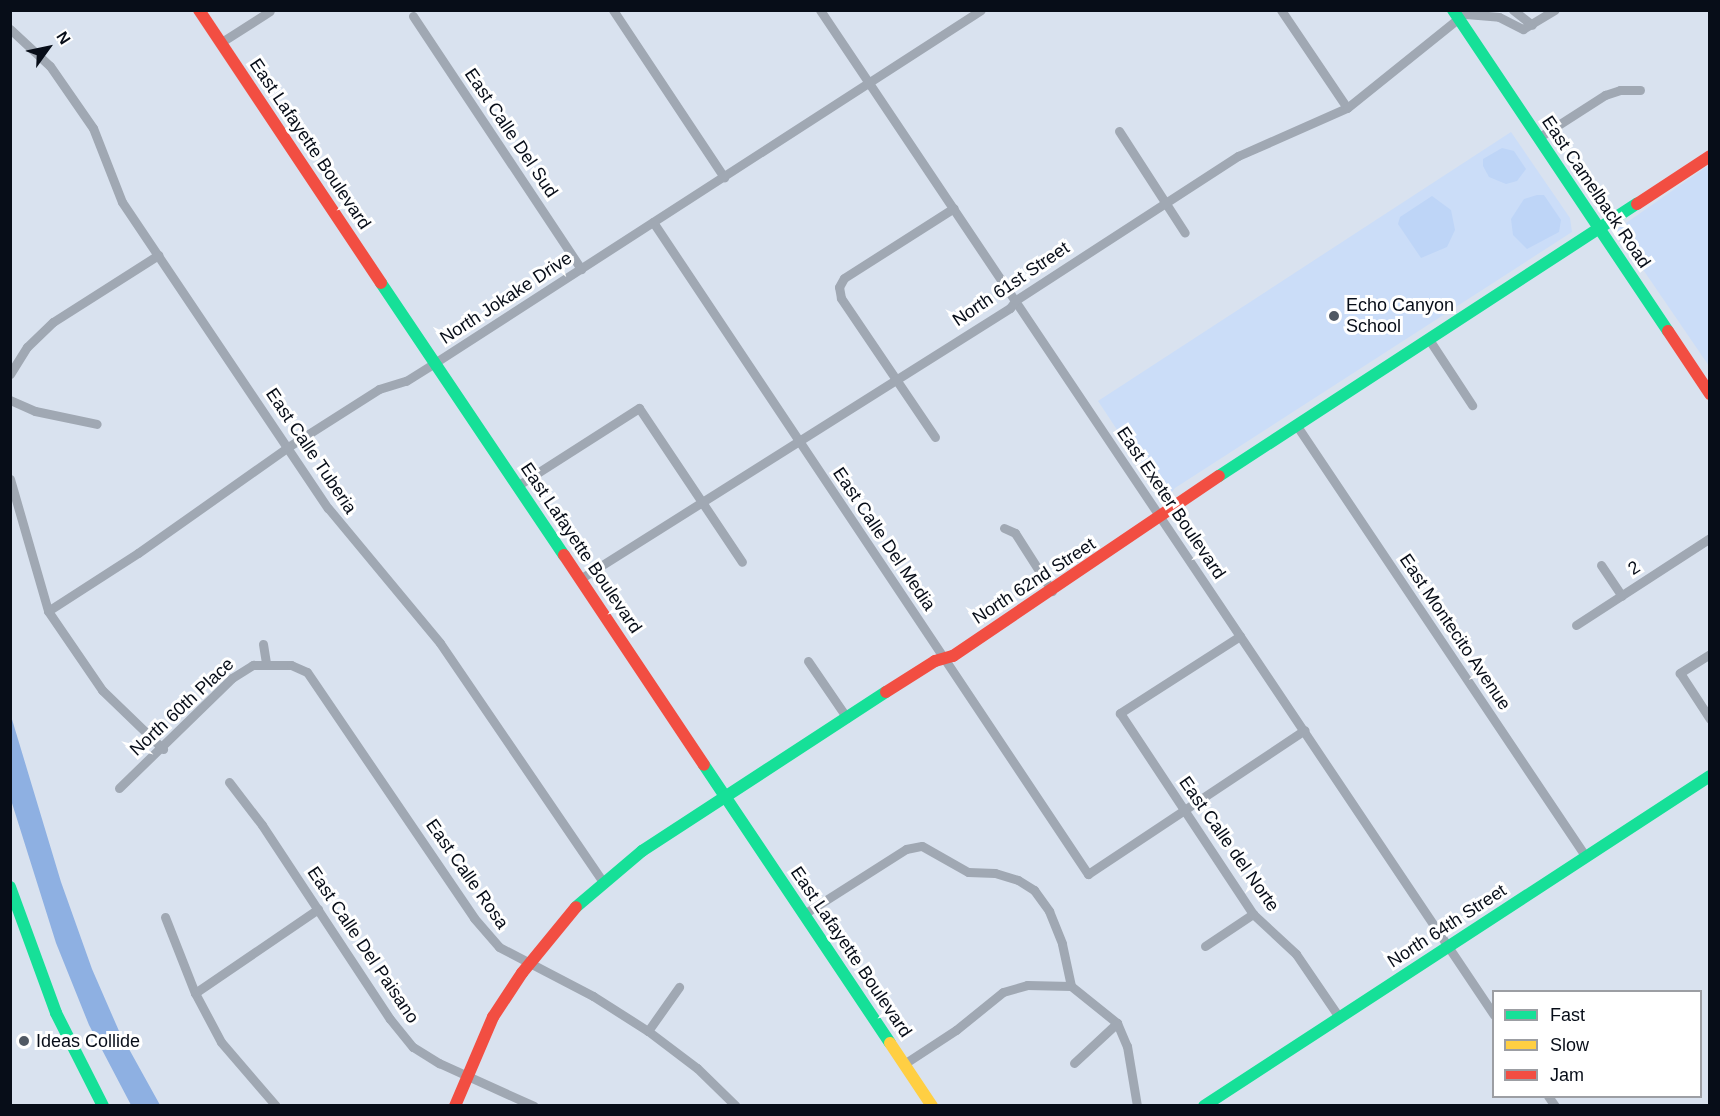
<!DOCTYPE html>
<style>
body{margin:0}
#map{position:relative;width:1720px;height:1116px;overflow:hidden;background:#d9e2ef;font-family:Arial,sans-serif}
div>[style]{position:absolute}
.built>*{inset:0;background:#cbddf8}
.green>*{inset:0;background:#bed5f7}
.water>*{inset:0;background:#8eb0e2}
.street>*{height:9px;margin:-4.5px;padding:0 4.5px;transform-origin:4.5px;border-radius:4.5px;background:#a0a8b3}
.fast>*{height:12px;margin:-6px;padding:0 6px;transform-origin:6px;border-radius:6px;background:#16e098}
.slow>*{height:12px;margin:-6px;padding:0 6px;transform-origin:6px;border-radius:6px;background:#ffcf43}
.jam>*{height:12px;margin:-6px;padding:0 6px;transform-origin:6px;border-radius:6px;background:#f24e42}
.dots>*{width:16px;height:16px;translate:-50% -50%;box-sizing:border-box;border:3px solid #fff;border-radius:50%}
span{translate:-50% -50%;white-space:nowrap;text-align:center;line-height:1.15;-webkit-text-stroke:6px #fff;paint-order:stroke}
.street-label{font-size:18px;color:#070d18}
.poi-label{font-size:18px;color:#070d18}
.left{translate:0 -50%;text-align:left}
.frame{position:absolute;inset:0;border:12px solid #070d18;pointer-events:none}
.legend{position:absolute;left:1492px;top:990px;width:210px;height:108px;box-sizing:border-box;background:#fff;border:2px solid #9c9ea3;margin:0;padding:8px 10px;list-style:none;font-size:18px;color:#070d18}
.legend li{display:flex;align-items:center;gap:12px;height:30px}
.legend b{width:30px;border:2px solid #9c9ea3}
.north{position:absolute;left:18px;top:18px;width:60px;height:60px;-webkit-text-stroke:4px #fff;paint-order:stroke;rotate:57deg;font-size:16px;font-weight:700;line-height:24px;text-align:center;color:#070d18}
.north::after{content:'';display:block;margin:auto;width:21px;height:27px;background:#070d18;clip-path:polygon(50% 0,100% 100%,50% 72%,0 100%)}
</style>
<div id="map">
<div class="built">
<i style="clip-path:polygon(1511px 132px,1570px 218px,1572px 232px,1175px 488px,1168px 497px,1161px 496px,1098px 401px)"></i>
<i style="clip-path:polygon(1709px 165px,1709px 366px,1616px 230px)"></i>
</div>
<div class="green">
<i style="clip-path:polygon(1502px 148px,1514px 151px,1526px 169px,1517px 181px,1506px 184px,1489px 177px,1483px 166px,1483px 159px)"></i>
<i style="clip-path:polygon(1537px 195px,1544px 195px,1561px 220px,1559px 232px,1527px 249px,1513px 235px,1511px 219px,1524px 199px)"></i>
<i style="clip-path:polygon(1432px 196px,1451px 210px,1455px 230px,1447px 247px,1421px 258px,1398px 224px,1400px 217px)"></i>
</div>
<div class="water">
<i style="clip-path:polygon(11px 716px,61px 882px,92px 969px,119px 1031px,160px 1105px,131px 1105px,89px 1025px,56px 943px,11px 800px)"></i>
</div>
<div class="street">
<i style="left:613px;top:10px;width:201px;rotate:56.4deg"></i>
<i style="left:820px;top:10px;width:1210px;rotate:56.15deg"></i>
<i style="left:1281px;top:10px;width:118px;rotate:56deg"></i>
<i style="left:1513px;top:10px;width:24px;rotate:38deg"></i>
<i style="left:1466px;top:14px;width:33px;rotate:5deg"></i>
<i style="left:1499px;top:17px;width:27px;rotate:27deg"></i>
<i style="left:1523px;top:29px;width:37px;rotate:-31deg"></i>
<i style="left:413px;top:16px;width:304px;rotate:56.4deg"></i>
<i style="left:10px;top:29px;width:54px;rotate:42.8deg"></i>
<i style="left:50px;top:66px;width:75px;rotate:55.3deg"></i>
<i style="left:93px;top:128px;width:79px;rotate:68.6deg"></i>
<i style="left:122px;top:202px;width:369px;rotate:56.1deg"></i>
<i style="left:328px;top:508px;width:175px;rotate:50.3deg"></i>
<i style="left:440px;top:643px;width:289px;rotate:55.7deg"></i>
<i style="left:220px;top:43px;width:59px;rotate:-32.6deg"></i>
<i style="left:1119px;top:131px;width:121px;rotate:57.1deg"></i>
<i style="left:1538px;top:138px;width:80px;rotate:-32.7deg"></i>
<i style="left:1605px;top:95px;width:16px;rotate:-18deg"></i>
<i style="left:1620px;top:90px;width:20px"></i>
<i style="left:653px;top:222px;width:784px;rotate:56.29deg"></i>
<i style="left:1088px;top:874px;width:260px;rotate:-33.6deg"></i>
<i style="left:1430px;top:341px;width:77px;rotate:56.7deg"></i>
<i style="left:10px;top:374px;width:32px;rotate:-58deg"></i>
<i style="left:27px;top:347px;width:36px;rotate:-44deg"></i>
<i style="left:53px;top:322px;width:125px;rotate:-32.5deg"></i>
<i style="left:10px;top:400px;width:27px;rotate:24deg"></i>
<i style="left:35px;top:411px;width:63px;rotate:11.8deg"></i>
<i style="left:1297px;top:426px;width:519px;rotate:56.16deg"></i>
<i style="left:935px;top:437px;width:168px;rotate:-124.1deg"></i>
<i style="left:841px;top:298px;width:11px;rotate:-100deg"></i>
<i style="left:839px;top:287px;width:10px;rotate:-61deg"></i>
<i style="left:844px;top:278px;width:130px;rotate:-32.5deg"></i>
<i style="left:10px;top:479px;width:137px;rotate:73.9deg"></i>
<i style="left:48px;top:611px;width:96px;rotate:55.6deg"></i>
<i style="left:102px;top:690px;width:85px;rotate:44deg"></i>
<i style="left:517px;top:486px;width:145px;rotate:-32.6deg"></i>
<i style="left:639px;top:408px;width:185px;rotate:56.2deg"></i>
<i style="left:1004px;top:528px;width:12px;rotate:24deg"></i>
<i style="left:1015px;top:533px;width:69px;rotate:57.5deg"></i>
<i style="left:1601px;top:565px;width:37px;rotate:56deg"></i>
<i style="left:580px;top:579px;width:508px;rotate:-32.22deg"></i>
<i style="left:1010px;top:308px;width:10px;rotate:-53deg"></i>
<i style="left:1016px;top:300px;width:265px;rotate:-33deg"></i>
<i style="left:1238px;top:156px;width:119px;rotate:-23.8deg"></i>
<i style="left:1347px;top:108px;width:156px;rotate:-38.8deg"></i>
<i style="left:48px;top:611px;width:107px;rotate:-32.8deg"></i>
<i style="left:138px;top:553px;width:184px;rotate:-35.2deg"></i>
<i style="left:288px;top:447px;width:108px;rotate:-32.5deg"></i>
<i style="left:379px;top:389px;width:28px;rotate:-17deg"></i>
<i style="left:406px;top:381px;width:32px;rotate:-32deg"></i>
<i style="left:433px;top:364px;width:652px;rotate:-32.86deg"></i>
<i style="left:1576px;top:625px;width:160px;rotate:-33deg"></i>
<i style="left:1240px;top:636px;width:143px;rotate:147.3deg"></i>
<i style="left:1120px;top:713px;width:241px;rotate:56.5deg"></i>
<i style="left:1253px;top:914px;width:59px;rotate:42.9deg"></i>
<i style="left:1296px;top:954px;width:76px;rotate:55.7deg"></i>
<i style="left:263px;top:644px;width:19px;rotate:81deg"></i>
<i style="left:1710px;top:654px;width:36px;rotate:148deg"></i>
<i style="left:1680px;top:673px;width:55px;rotate:56.9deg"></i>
<i style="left:808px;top:661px;width:69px;rotate:55.6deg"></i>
<i style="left:229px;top:782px;width:54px;rotate:52.5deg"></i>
<i style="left:262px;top:825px;width:232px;rotate:56.6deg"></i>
<i style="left:390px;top:1019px;width:36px;rotate:51deg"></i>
<i style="left:413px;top:1047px;width:31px;rotate:32deg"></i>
<i style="left:439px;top:1063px;width:104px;rotate:24.4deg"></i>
<i style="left:119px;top:788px;width:158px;rotate:-44.2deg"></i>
<i style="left:232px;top:678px;width:25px;rotate:-32deg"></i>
<i style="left:253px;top:665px;width:38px"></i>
<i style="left:291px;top:665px;width:17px;rotate:24deg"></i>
<i style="left:307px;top:672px;width:297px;rotate:55.8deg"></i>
<i style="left:474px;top:918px;width:38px;rotate:49deg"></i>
<i style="left:499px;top:947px;width:106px;rotate:27.5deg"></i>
<i style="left:593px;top:996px;width:65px;rotate:32.5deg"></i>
<i style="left:648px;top:1031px;width:61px;rotate:37.1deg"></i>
<i style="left:697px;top:1068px;width:54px;rotate:44.3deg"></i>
<i style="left:804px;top:914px;width:121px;rotate:-32.5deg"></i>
<i style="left:906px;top:849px;width:16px;rotate:-11deg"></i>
<i style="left:922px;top:846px;width:53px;rotate:29.5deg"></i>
<i style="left:968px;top:872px;width:27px;rotate:2deg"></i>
<i style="left:995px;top:873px;width:24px;rotate:17deg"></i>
<i style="left:1018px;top:880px;width:19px;rotate:32deg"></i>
<i style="left:1034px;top:890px;width:26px;rotate:54deg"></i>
<i style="left:1049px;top:911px;width:35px;rotate:68deg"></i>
<i style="left:1062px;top:944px;width:43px;rotate:77.9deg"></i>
<i style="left:1071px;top:986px;width:59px;rotate:38.8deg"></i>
<i style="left:1117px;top:1023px;width:25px;rotate:67deg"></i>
<i style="left:1127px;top:1046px;width:61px;rotate:80.5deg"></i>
<i style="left:165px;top:917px;width:82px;rotate:68.5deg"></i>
<i style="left:195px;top:993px;width:55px;rotate:62deg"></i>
<i style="left:221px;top:1042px;width:84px;rotate:49.3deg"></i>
<i style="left:1205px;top:946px;width:58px;rotate:-33.7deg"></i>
<i style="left:195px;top:993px;width:149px;rotate:-34.3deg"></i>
<i style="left:648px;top:1031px;width:54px;rotate:-54.8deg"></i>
<i style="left:1074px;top:1063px;width:59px;rotate:-42.9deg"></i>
<i style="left:904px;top:1064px;width:62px;rotate:-33.2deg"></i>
<i style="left:956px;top:1030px;width:60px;rotate:-39deg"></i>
<i style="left:1003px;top:992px;width:25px;rotate:-16deg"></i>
<i style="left:1027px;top:985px;width:44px;rotate:1.3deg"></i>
<i style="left:1548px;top:1096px;width:12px;rotate:55deg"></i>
</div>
<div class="fast">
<i style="left:1453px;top:10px;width:386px;rotate:56.2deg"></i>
<i style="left:381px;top:283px;width:328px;rotate:56.1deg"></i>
<i style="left:1219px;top:476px;width:499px;rotate:-33.1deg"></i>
<i style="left:704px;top:765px;width:334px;rotate:56.2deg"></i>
<i style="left:10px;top:887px;width:134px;rotate:69.9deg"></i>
<i style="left:56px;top:1013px;width:104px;rotate:63.2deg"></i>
<i style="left:576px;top:907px;width:87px;rotate:-40.3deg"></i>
<i style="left:642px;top:851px;width:291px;rotate:-33.1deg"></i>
<i style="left:1204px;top:1106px;width:604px;rotate:-33.11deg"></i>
</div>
<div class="slow">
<i style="left:890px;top:1043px;width:76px;rotate:56.3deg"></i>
</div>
<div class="jam">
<i style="left:199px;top:10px;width:328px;rotate:56.3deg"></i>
<i style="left:1637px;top:204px;width:87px;rotate:-33.3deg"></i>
<i style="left:1668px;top:331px;width:76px;rotate:56.3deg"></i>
<i style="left:564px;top:555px;width:252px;rotate:56.3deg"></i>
<i style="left:886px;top:692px;width:58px;rotate:-32.3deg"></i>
<i style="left:935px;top:661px;width:19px;rotate:-16deg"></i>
<i style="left:953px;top:656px;width:321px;rotate:-34.1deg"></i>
<i style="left:455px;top:1106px;width:97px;rotate:-66.9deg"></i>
<i style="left:493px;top:1017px;width:53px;rotate:-56.6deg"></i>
<i style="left:522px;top:973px;width:85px;rotate:-50.7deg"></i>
</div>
<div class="dots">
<i style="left:1334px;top:316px;background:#505863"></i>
<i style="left:24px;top:1041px;background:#505863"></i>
</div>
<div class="street-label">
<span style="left:511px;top:133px;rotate:56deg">East Calle Del Sud</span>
<span style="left:310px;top:144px;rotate:56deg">East Lafayette Boulevard</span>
<span style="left:1596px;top:192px;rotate:56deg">East Camelback Road</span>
<span style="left:1011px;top:284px;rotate:-34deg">North 61st Street</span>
<span style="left:506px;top:298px;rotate:-33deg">North Jokake Drive</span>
<span style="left:311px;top:451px;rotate:56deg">East Calle Tuberia</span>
<span style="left:1171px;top:503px;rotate:56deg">East Exeter Boulevard</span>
<span style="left:884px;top:539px;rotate:56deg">East Calle Del Media</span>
<span style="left:581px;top:548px;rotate:56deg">East Lafayette Boulevard</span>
<span style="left:1634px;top:568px;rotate:-33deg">2</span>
<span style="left:1034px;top:581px;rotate:-33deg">North 62nd Street</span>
<span style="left:1455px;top:632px;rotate:56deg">East Montecito Avenue</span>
<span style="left:182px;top:707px;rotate:-43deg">North 60th Place</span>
<span style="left:1229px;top:844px;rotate:55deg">East Calle del Norte</span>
<span style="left:467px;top:874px;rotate:55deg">East Calle Rosa</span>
<span style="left:1447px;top:926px;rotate:-33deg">North 64th Street</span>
<span style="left:363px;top:945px;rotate:56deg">East Calle Del Paisano</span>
<span style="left:851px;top:952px;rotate:56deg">East Lafayette Boulevard</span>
</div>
<div class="poi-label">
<span class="left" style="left:1346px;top:316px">Echo Canyon<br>School</span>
<span class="left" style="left:36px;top:1041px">Ideas Collide</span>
</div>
<div class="frame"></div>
<ul class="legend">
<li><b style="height:8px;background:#16e098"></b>Fast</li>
<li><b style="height:8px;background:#ffcf43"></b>Slow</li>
<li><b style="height:8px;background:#f24e42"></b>Jam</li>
</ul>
<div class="north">N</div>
</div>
